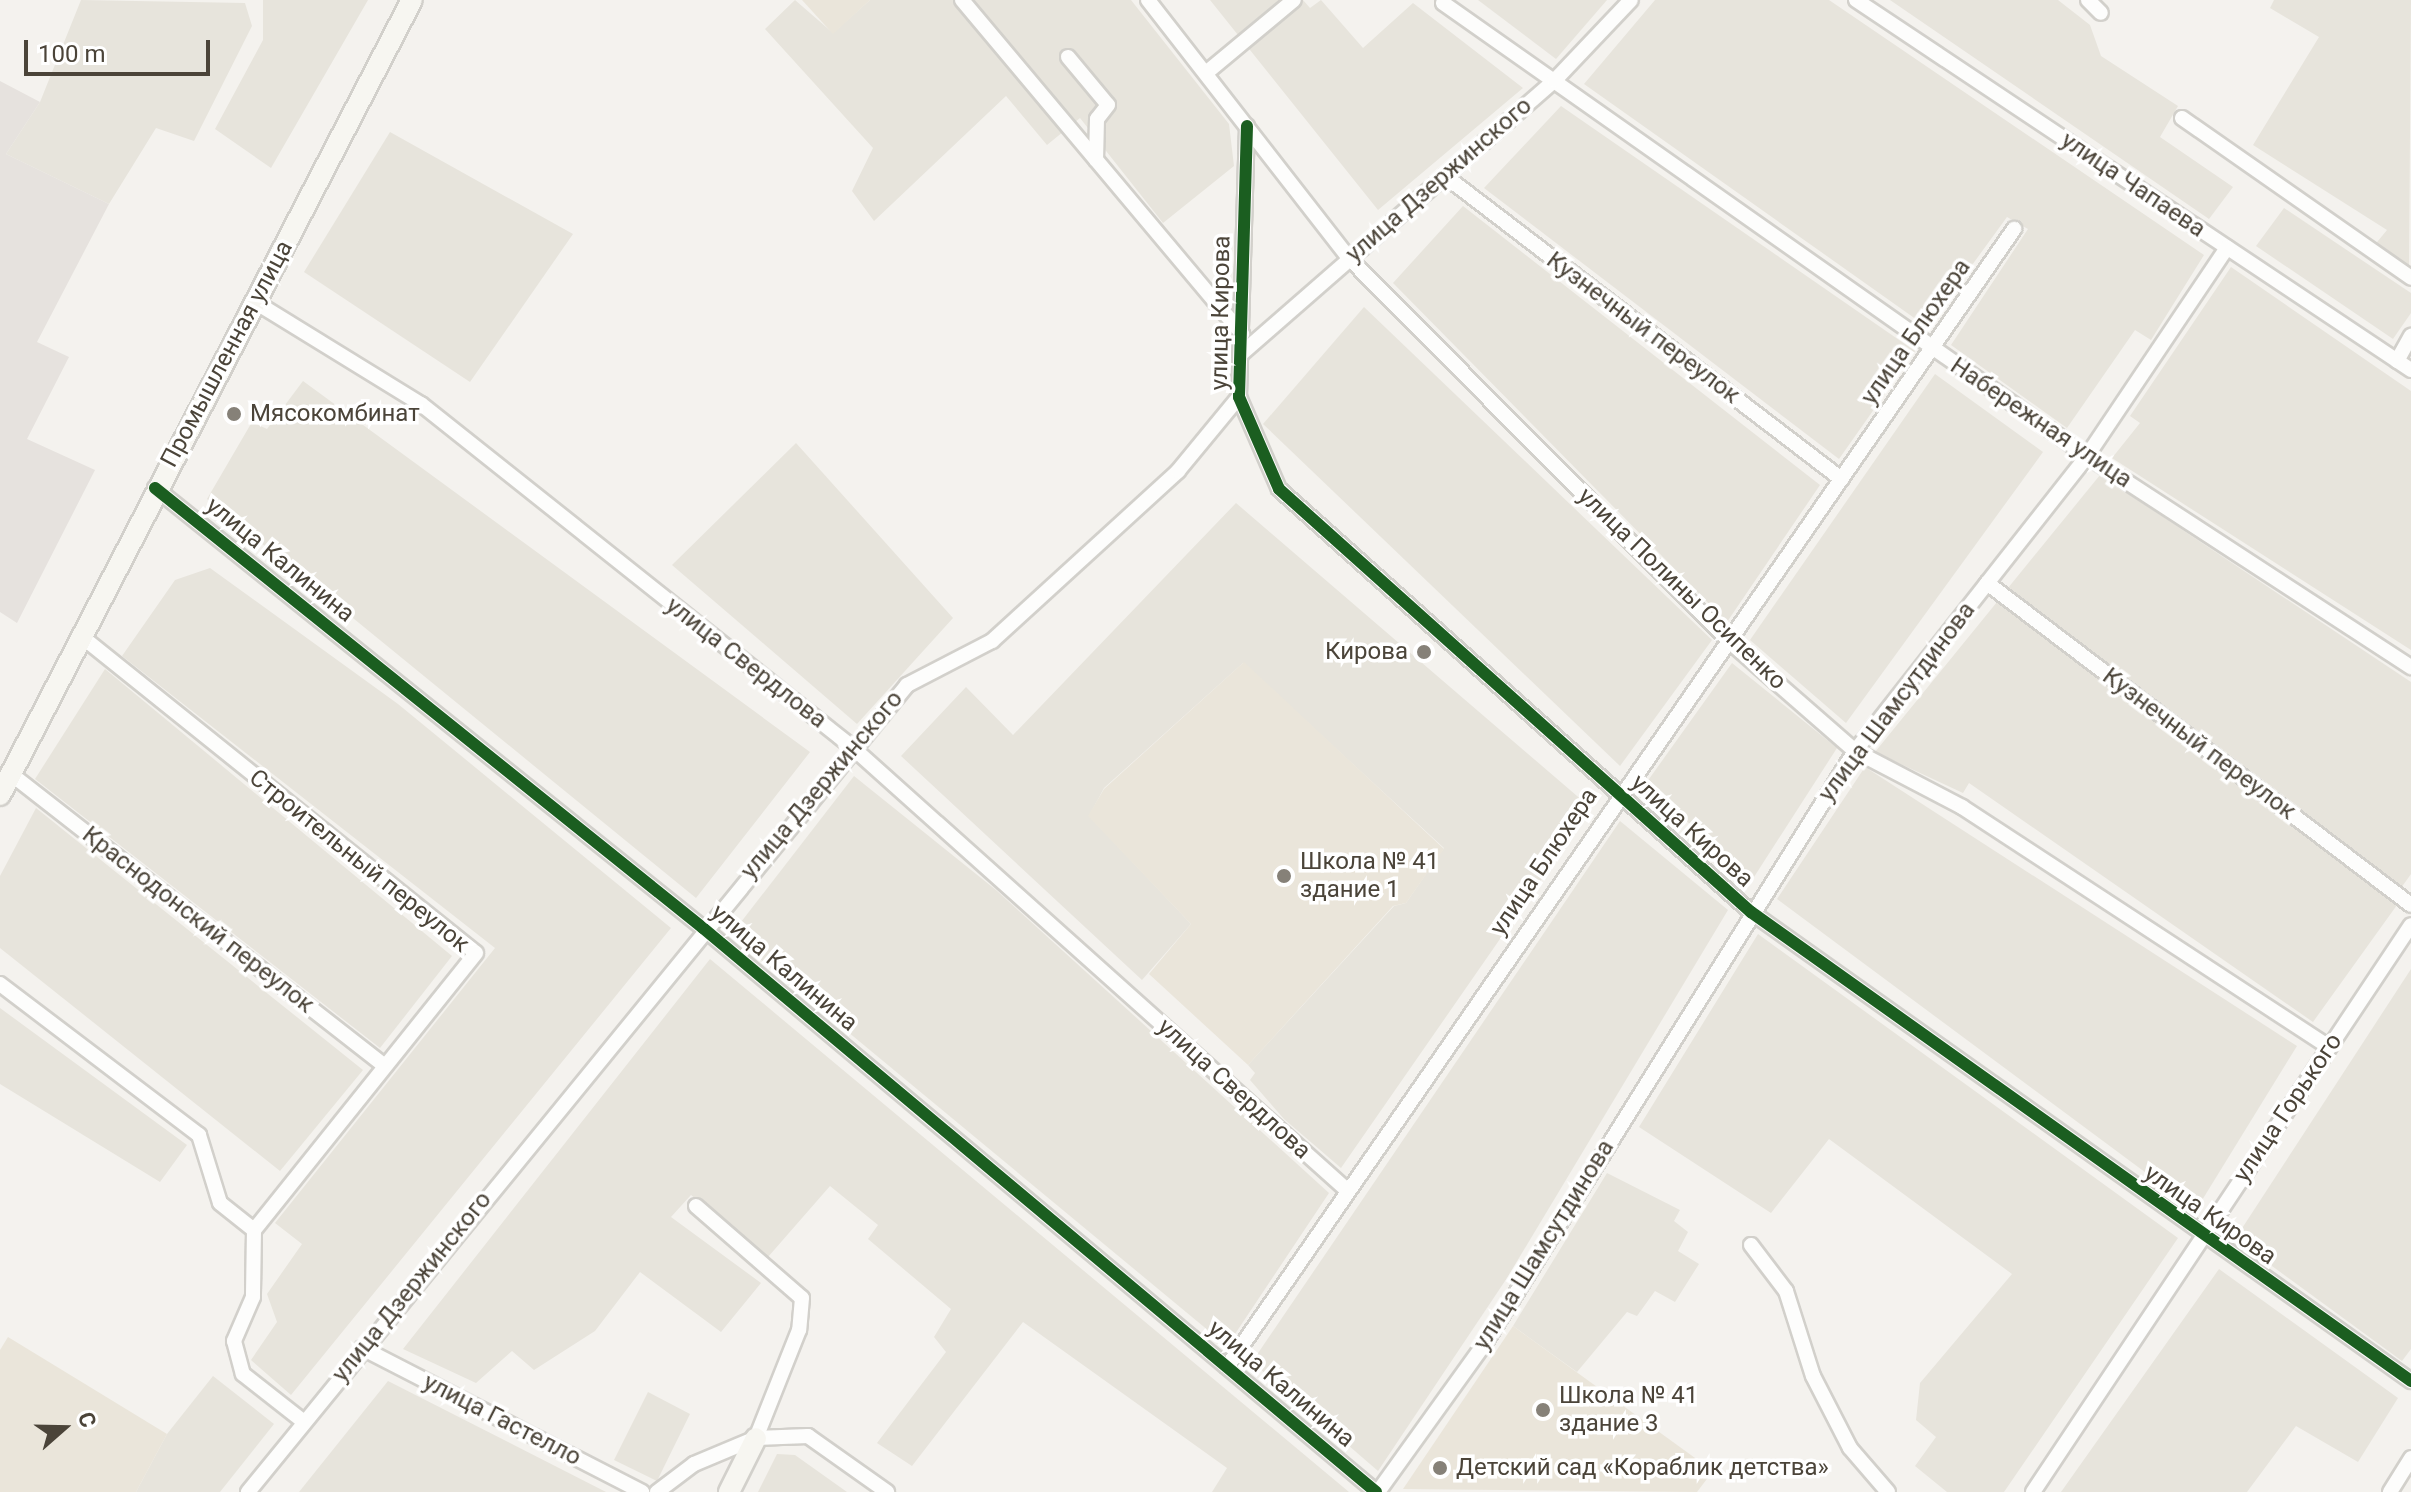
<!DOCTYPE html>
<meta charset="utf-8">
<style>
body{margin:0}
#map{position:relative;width:2411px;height:1492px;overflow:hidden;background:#f4f2ee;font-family:Roboto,sans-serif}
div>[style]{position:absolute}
.residential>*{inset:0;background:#e7e4dc}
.industrial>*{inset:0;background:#e6e2de}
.education>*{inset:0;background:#eae5da}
.roads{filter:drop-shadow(2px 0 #d2d0cb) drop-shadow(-2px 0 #d2d0cb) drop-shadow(0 2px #d2d0cb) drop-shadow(0 -2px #d2d0cb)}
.street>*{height:14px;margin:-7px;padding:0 7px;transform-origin:7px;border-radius:7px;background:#fdfdfc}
.secondary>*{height:20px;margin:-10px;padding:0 10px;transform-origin:10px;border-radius:10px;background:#f7f6f1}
.cycleway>*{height:12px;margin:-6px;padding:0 6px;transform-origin:6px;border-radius:6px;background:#1b5e20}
.dots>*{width:22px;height:22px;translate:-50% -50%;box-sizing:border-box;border:4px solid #fff;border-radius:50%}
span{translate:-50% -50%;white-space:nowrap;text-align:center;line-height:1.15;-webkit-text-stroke:7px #fff;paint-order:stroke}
.street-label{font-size:24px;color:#4b4439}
.poi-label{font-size:24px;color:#4b4439}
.left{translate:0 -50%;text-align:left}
.right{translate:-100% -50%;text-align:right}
.north{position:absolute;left:24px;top:1388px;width:80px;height:80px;-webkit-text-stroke:6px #fff;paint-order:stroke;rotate:70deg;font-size:22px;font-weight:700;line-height:32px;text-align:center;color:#4b4439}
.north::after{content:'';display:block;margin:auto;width:28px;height:36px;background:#4b4439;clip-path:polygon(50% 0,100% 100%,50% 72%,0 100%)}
.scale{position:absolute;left:24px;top:40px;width:186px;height:36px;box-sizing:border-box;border:4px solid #4b4439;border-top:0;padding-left:10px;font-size:24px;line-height:28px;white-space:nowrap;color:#4b4439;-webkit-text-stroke:6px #fff;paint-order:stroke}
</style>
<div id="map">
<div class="residential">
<i style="clip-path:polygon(81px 0,245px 3px,252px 26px,194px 141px,156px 128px,109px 204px,6px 154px,40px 102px)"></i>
<i style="clip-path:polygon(263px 0,368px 0,271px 168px,215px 129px,263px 40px)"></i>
<i style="clip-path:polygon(795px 0,833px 33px,870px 0,1131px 0,1229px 124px,1234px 166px,1163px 223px,1080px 118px,1047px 145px,1006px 96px,874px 221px,852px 191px,873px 148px,765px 29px)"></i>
<i style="clip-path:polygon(1210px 0,1303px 0,1310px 8px,1321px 0,1363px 48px,1413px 3px,1523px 88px,1378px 210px)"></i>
<i style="clip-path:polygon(1478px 0,1607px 0,1556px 59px)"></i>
<i style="clip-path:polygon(1655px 0,1829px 0,2204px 255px,2151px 340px,2135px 330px,2067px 428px,1951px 345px,2028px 229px,2007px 217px,1927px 327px,1584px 84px)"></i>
<i style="clip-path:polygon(1890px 0,2058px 0,2090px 25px,2101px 56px,2178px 106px,2160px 137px,2233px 187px,2209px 219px)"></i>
<i style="clip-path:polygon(2274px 0,2411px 0,2409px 270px,2373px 247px,2387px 230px,2253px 145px,2319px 37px,2270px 8px)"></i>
<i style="clip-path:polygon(1561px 106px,1915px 351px,1839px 459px,1484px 188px)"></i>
<i style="clip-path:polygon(390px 132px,573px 234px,470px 382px,304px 272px)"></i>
<i style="clip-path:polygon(1463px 206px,1820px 485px,1727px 622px,1393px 283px)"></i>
<i style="clip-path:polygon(2284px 208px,2411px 293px,2411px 313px,2393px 339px,2256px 246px)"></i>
<i style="clip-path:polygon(2231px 267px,2411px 391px,2411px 650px,2112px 458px,2140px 423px,2130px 416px)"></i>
<i style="clip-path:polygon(1364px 307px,1712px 640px,1620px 766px,1263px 424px)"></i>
<i style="clip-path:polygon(1935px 374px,2043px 452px,1846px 723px,1750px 640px)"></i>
<i style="clip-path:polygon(303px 381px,810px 752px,696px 898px,207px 499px,252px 422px,267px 429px)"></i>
<i style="clip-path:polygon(796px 443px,953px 618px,857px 724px,672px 565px)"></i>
<i style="clip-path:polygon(2100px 475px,2411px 682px,2411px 874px,2401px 888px,2008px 588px)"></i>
<i style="clip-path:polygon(1236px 503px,1591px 808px,1341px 1168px,1284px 1119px,1250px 1080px,1255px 1073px,1248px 1065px,1394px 906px,1406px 903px,1444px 848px,1243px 663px,1104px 788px,1089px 816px,1191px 924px,1142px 980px,901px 756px,966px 687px,1013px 735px)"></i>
<i style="clip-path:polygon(210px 568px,398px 704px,671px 928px,291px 1395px,251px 1360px,277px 1322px,267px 1294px,302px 1244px,275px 1223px,495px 948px,122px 656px,175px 580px)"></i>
<i style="clip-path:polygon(1997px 602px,2397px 905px,2313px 1022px,1969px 783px,1963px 793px,1875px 752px)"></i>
<i style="clip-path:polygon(1732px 663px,1837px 748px,1754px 877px,1644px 786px)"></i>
<i style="clip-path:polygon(105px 669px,452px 956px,380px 1048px,35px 779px)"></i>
<i style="clip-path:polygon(1865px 767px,2297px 1046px,2196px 1210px,1777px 899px)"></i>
<i style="clip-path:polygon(854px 776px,996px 890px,1329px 1193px,1227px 1346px,731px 935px)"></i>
<i style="clip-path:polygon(36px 808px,363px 1070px,280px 1171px,0 948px,0 876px)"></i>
<i style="clip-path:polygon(1620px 821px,1728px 910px,1507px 1278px,1378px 1471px,1252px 1362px)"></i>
<i style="clip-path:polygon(1758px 934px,2178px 1238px,2004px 1492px,1947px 1492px,1915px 1466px,1936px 1437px,1916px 1420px,1920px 1383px,2012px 1274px,1829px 1139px,1771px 1213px,1639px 1127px)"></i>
<i style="clip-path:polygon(710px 959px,1349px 1492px,1212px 1492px,1227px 1468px,1023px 1322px,912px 1466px,877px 1443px,946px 1352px,934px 1337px,951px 1309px,868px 1239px,878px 1225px,830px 1186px,768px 1257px,691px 1195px,671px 1217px,761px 1283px,721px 1332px,640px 1272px,595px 1331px,534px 1370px,512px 1351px,476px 1383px,403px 1349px)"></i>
<i style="clip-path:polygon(2411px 969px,2411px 1349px,2402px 1361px,2235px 1239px)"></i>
<i style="clip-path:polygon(0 1008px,187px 1145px,160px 1182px,0 1084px)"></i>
<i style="clip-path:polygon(1607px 1173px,1680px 1210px,1674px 1221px,1688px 1232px,1678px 1251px,1699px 1264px,1675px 1302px,1655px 1291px,1637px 1316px,1627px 1312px,1577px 1372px,1513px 1326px)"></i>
<i style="clip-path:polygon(2219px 1269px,2398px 1398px,2358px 1462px,2296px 1426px,2247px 1492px,2061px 1492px)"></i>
<i style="clip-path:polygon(213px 1376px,274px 1424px,220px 1492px,136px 1492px,167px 1434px)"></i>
<i style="clip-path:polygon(388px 1381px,606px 1492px,299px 1492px)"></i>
<i style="clip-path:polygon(648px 1392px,690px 1414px,657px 1481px,614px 1460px)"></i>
<i style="clip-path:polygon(777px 1454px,795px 1455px,847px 1492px,758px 1492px)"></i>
</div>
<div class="industrial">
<i style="clip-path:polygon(0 81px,40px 102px,6px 154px,109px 204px,37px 342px,69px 357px,27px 439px,95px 470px,17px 623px,0 612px)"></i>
</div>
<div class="education">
<i style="clip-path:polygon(802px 0,870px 0,833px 34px)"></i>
<i style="clip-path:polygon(1244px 662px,1444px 849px,1406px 903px,1393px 906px,1248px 1065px,1149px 974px,1191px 924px,1088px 816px,1104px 789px)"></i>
<i style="clip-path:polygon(1513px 1326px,1713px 1471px,1697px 1492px,1403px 1489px)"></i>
<i style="clip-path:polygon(8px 1337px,167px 1434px,136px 1492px,0 1492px,0 1350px)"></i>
</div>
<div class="roads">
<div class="street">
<i style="left:962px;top:0;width:436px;rotate:50deg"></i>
<i style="left:1148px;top:0;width:326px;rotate:52.1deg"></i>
<i style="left:1348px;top:257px;width:541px;rotate:45.22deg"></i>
<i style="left:1729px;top:641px;width:167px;rotate:41.1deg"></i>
<i style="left:1855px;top:751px;width:121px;rotate:27.6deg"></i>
<i style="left:1962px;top:807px;width:439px;rotate:33.2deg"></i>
<i style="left:1856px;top:0;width:667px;rotate:33.69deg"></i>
<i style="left:2088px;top:0;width:18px;rotate:45deg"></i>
<i style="left:1443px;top:3px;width:787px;rotate:35.12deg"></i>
<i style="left:2087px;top:456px;width:387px;rotate:33.1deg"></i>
<i style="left:1068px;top:57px;width:62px;rotate:50.2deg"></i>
<i style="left:1108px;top:105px;width:18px;rotate:128deg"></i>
<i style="left:1097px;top:119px;width:41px;rotate:91.4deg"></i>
<i style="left:1206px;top:73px;width:114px;rotate:-39.7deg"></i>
<i style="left:2182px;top:118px;width:279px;rotate:34.9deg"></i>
<i style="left:1247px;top:126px;width:271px;rotate:91.7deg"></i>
<i style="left:1239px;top:397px;width:100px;rotate:66.5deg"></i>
<i style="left:1279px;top:489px;width:634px;rotate:41.87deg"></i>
<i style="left:1751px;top:912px;width:810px;rotate:35.4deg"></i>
<i style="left:1445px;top:176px;width:499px;rotate:37.4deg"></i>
<i style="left:255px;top:302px;width:195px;rotate:31.6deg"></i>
<i style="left:421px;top:404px;width:551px;rotate:38.51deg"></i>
<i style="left:852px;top:747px;width:666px;rotate:41.83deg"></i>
<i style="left:1241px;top:354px;width:417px;rotate:-41.1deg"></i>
<i style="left:1555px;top:80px;width:110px;rotate:-46.5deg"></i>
<i style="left:2397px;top:361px;width:29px;rotate:-61deg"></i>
<i style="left:155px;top:488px;width:703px;rotate:38.76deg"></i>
<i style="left:703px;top:928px;width:878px;rotate:39.96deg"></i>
<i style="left:1987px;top:583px;width:532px;rotate:37.21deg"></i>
<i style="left:81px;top:636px;width:506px;rotate:38.75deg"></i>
<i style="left:476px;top:953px;width:355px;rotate:128.7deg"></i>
<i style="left:11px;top:774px;width:474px;rotate:38deg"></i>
<i style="left:0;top:984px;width:250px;rotate:37.2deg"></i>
<i style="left:199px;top:1135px;width:71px;rotate:72.8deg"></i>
<i style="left:220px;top:1203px;width:43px;rotate:38.5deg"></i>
<i style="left:254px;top:1230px;width:67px;rotate:90.9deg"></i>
<i style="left:253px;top:1297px;width:48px;rotate:113.4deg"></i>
<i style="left:234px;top:1341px;width:34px;rotate:75deg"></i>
<i style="left:243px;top:1374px;width:78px;rotate:38.2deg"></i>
<i style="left:696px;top:1206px;width:140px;rotate:41deg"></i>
<i style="left:802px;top:1298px;width:32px;rotate:95deg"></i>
<i style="left:799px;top:1330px;width:116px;rotate:111.7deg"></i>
<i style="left:1751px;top:1245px;width:58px;rotate:52.7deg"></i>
<i style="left:1786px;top:1291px;width:89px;rotate:72.4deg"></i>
<i style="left:1813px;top:1376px;width:81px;rotate:62.8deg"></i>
<i style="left:1850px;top:1448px;width:58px;rotate:49.2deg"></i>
<i style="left:362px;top:1348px;width:315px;rotate:27.2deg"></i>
<i style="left:1227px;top:1367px;width:1384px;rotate:-55.33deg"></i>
<i style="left:248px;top:1492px;width:1042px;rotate:-50.76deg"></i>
<i style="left:907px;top:685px;width:96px;rotate:-27.4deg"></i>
<i style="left:992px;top:641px;width:252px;rotate:-42.4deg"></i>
<i style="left:1178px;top:471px;width:96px;rotate:-50.5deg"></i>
<i style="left:657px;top:1492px;width:46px;rotate:-37.1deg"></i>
<i style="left:694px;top:1464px;width:67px;rotate:-22.8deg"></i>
<i style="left:756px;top:1438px;width:52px;rotate:-2.2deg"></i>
<i style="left:808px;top:1436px;width:97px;rotate:35.3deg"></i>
<i style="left:1378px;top:1492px;width:183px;rotate:-54.3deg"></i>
<i style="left:1485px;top:1343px;width:698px;rotate:-57.99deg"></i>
<i style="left:1855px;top:751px;width:375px;rotate:-51.8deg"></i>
<i style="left:2087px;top:456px;width:251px;rotate:-56.1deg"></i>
<i style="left:2033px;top:1492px;width:681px;rotate:-56.31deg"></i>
<i style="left:2390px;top:1492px;width:40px;rotate:-58deg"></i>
</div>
<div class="secondary">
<i style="left:0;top:795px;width:895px;rotate:-62.61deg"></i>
<i style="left:729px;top:1492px;width:60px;rotate:-63.4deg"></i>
</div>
</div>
<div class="cycleway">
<i style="left:1247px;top:126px;width:271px;rotate:91.7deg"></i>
<i style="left:1239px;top:397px;width:100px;rotate:66.5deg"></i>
<i style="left:1279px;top:489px;width:634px;rotate:41.87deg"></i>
<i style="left:1751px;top:912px;width:810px;rotate:35.4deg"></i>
<i style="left:155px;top:488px;width:703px;rotate:38.76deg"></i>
<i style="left:703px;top:928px;width:878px;rotate:39.96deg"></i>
</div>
<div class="dots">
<i style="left:234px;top:414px;background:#868178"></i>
<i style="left:1424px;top:652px;background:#868178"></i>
<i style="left:1284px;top:876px;background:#868178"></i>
<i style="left:1543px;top:1410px;background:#868178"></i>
<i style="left:1440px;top:1468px;background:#868178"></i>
</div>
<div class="street-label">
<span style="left:1439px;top:180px;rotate:-41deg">улица Дзержинского</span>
<span style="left:2133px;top:185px;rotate:34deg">улица Чапаева</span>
<span style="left:1221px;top:313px;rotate:-89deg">улица Кирова</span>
<span style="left:1643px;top:328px;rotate:37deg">Кузнечный переулок</span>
<span style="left:1916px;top:332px;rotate:-55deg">улица Блюхера</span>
<span style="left:227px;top:354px;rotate:-62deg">Промышленная улица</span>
<span style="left:2041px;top:423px;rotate:34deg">Набережная улица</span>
<span style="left:280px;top:560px;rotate:39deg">улица Калинина</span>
<span style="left:1682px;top:589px;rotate:44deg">улица Полины Осипенко</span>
<span style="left:746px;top:663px;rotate:38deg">улица Свердлова</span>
<span style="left:1897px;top:702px;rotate:-53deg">улица Шамсутдинова</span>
<span style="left:2199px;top:744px;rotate:37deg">Кузнечный переулок</span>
<span style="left:822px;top:785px;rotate:-50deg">улица Дзержинского</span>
<span style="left:1692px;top:831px;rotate:42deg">улица Кирова</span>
<span style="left:359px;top:861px;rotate:39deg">Строительный переулок</span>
<span style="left:1544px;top:862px;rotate:-56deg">улица Блюхера</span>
<span style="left:198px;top:920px;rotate:38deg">Краснодонский переулок</span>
<span style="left:784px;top:968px;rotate:40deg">улица Калинина</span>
<span style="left:1234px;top:1089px;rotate:42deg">улица Свердлова</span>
<span style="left:2288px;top:1108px;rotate:-56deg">улица Горького</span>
<span style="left:2210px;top:1215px;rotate:35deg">улица Кирова</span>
<span style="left:1544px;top:1245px;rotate:-58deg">улица Шамсутдинова</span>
<span style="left:412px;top:1287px;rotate:-51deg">улица Дзержинского</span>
<span style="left:1281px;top:1384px;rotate:40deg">улица Калинина</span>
<span style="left:502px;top:1420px;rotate:27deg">улица Гастелло</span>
</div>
<div class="poi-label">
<span class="left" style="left:250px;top:414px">Мясокомбинат</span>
<span class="right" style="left:1408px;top:652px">Кирова</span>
<span class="left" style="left:1300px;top:876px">Школа № 41<br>здание 1</span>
<span class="left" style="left:1559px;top:1410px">Школа № 41<br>здание 3</span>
<span class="left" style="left:1456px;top:1468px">Детский сад «Кораблик детства»</span>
</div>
<div class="north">С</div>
<div class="scale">100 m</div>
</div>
